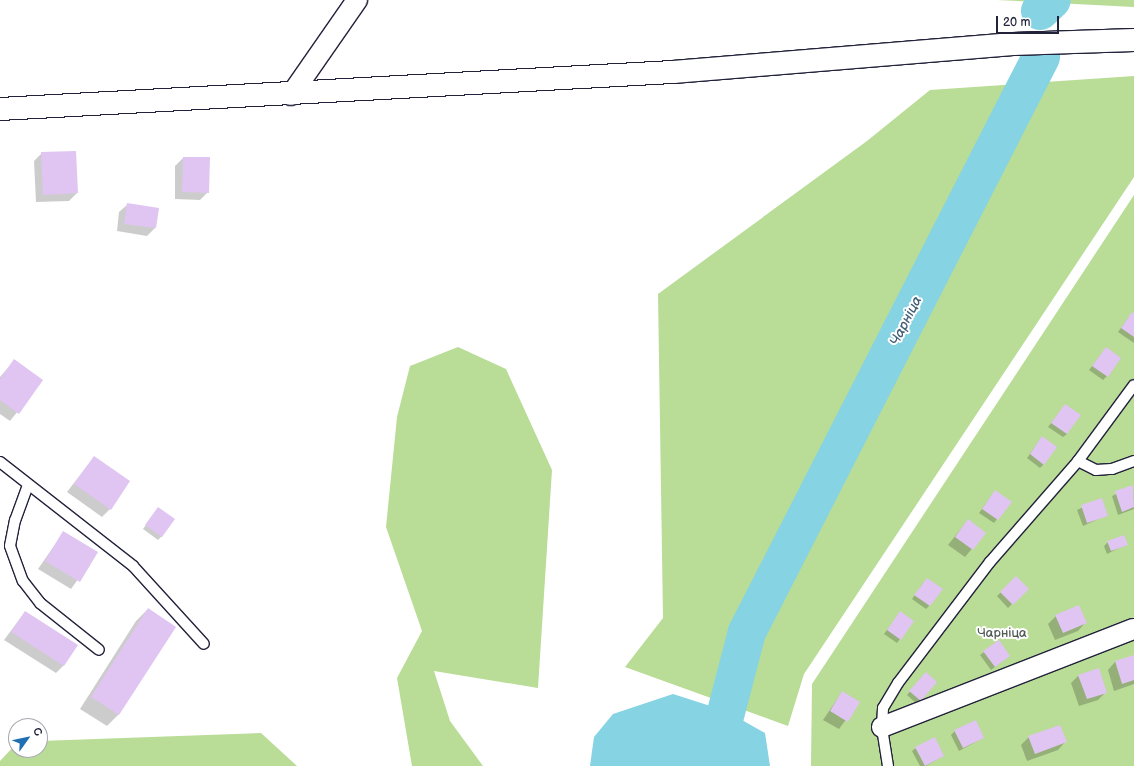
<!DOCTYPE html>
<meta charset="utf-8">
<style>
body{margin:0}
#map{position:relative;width:1134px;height:766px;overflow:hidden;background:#fff;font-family:"Balsamiq Sans",sans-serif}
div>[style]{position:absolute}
.green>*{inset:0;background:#b9dc96}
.water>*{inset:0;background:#85d3e3}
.shadow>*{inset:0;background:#0003}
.river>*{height:38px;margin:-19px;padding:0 19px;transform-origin:19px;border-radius:19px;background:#85d3e3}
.building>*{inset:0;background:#e0c4f2}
.roads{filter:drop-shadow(1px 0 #22223b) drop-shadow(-1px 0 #22223b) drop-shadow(0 1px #22223b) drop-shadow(0 -1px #22223b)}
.service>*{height:10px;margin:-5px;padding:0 5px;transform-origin:5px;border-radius:5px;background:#fff}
.minor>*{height:20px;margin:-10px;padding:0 10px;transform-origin:10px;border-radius:10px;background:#fff}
.secondary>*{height:22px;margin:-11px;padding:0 11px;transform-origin:11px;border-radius:11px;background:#fff}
span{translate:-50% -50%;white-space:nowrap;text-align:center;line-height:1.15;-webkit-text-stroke:4px #fff;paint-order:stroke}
.park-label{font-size:13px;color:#4f5a56}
.water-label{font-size:14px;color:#456076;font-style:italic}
.north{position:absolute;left:8px;top:718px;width:40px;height:40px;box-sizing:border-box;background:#fff;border:1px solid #a7a7b1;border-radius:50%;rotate:57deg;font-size:11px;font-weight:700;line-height:16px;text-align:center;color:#22223b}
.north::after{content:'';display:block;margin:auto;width:14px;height:18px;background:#1f6fb2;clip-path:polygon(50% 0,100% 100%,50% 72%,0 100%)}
.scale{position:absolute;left:996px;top:16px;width:63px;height:18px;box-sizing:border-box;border:2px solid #22223b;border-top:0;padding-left:5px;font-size:12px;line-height:14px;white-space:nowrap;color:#22223b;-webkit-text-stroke:3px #fff;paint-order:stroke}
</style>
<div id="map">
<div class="green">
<i style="clip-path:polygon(997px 0,1134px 0,1134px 7px)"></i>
<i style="clip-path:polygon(1134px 76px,1134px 177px,804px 674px,788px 726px,625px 667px,663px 618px,658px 294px,867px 141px,930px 90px)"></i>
<i style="clip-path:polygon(1134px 195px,1134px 766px,811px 766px,812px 684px)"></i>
<i style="clip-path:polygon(458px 347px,506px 369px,552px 470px,538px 688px,434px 671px,450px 721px,483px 766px,412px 766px,397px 678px,422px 631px,386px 527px,397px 417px,410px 366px)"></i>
<i style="clip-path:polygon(261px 733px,297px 766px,0 766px,0 761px,16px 744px,16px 750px,40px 750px,40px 741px)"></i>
</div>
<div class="water">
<i style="clip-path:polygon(673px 694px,726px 711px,765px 733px,770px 766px,590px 766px,594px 737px,613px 714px)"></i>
</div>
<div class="shadow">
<i style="clip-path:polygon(42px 153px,77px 193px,69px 201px,36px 202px,34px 161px)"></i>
<i style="clip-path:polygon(183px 158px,208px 192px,200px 200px,175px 199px,175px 166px)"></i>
<i style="clip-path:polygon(127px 205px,158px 209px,155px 228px,147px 236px,117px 231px,119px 212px)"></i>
<i style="clip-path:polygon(1134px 315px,1134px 343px,1118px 332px,1129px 317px)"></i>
<i style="clip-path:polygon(1106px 348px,1107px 376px,1103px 380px,1089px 370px)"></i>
<i style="clip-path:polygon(15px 360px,42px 381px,10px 421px,0 414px,0 377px)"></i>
<i style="clip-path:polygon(1065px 405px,1067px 434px,1063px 437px,1048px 427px)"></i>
<i style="clip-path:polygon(1039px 441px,1044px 464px,1040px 468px,1027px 458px)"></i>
<i style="clip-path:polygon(94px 457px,110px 509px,102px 517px,67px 492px)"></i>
<i style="clip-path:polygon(1133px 486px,1134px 509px,1118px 515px,1112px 496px)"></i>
<i style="clip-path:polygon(992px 495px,1010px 502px,994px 523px,979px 513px)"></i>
<i style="clip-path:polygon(1101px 499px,1107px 515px,1083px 526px,1077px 510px)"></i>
<i style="clip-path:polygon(158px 508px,162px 536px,158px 540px,143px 529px)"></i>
<i style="clip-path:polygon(968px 520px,985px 533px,965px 557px,948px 545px)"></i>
<i style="clip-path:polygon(63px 533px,97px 553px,71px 589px,38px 569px)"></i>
<i style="clip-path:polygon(1108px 542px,1127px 544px,1107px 554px,1104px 546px)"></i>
<i style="clip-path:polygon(1016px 578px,1027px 589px,1008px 608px,997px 596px)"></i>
<i style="clip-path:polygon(923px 583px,929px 606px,926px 609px,912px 599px)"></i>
<i style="clip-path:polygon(148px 609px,175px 627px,118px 715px,107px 726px,80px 709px,136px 621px)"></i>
<i style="clip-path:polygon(25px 612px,64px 665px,56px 673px,4px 640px)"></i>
<i style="clip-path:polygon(900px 613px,900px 639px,897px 643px,884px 634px)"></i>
<i style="clip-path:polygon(1056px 616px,1085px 623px,1078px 631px,1055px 640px,1048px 624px)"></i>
<i style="clip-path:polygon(984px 652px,1009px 656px,991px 670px,980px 655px)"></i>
<i style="clip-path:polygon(1134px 656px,1134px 684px,1114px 691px,1108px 670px,1115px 662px)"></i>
<i style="clip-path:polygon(1079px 675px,1106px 692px,1098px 700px,1079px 706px,1071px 683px)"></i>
<i style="clip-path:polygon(922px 677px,920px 700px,917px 704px,907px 695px)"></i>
<i style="clip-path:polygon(842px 692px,859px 702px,839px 729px,823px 720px)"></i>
<i style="clip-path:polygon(955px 731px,983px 738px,959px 751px,951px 735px)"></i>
<i style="clip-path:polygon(1029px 737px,1065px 742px,1058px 750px,1027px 761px,1021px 745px)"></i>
<i style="clip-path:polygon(916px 748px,943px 756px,926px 766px,920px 766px,912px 751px)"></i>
</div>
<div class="river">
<i style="left:1040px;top:11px;width:16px;rotate:-43deg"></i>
<i style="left:712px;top:766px;width:138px;rotate:-75.4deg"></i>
<i style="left:747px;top:632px;width:646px;rotate:-62.92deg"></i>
</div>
<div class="building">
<i style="clip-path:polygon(76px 151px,78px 193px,43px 195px,41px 152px)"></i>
<i style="clip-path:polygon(183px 157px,210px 157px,209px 193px,182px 192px)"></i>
<i style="clip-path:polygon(127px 203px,159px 208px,156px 228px,124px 224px)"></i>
<i style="clip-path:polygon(1132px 312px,1134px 313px,1134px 337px,1121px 328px)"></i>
<i style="clip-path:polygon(1106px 347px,1121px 358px,1108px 377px,1092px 366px)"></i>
<i style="clip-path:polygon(14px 359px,43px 380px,19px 414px,0 400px,0 379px)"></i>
<i style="clip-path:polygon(1065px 404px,1081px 415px,1067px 434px,1051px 423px)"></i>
<i style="clip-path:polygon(1042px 436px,1057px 447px,1044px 465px,1030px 454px)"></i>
<i style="clip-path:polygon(94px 456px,130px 481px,111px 510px,74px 484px)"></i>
<i style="clip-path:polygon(1133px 485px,1134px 507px,1122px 512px,1115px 491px)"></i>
<i style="clip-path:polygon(995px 490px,1012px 502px,998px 520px,982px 509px)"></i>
<i style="clip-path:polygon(1102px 498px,1108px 516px,1087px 523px,1081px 505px)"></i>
<i style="clip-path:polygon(158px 507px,175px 519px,162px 537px,145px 525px)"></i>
<i style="clip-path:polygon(968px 519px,986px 533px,973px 550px,955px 537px)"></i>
<i style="clip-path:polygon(63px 531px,98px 552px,80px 582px,45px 561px)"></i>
<i style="clip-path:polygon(1124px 535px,1128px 545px,1111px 551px,1107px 541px)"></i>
<i style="clip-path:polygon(1016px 576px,1029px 589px,1013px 605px,1000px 592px)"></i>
<i style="clip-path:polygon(927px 578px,943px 589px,930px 606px,914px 595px)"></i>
<i style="clip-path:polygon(1079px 605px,1087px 623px,1063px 633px,1055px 615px)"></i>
<i style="clip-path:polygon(148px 608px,176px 627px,119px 715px,91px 697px)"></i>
<i style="clip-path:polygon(25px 611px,78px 645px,64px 666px,11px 632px)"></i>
<i style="clip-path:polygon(900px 611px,914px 621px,901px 640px,887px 630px)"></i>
<i style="clip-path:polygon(999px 640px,1010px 656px,995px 667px,983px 651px)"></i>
<i style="clip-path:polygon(1134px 655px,1134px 680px,1122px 684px,1115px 661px)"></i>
<i style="clip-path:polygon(1099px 668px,1107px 693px,1087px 699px,1078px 675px)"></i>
<i style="clip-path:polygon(926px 672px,937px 682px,921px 701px,909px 691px)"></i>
<i style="clip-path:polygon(842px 691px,860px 702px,848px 722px,830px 711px)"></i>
<i style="clip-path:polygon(976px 720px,984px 738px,963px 748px,954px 730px)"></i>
<i style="clip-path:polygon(1060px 725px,1067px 742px,1035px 754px,1028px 736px)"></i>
<i style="clip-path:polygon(935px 737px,944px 756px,925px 766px,915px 747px)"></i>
</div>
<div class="roads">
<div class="service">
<i style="left:1078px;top:461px;width:20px;rotate:27deg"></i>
<i style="left:1096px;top:470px;width:16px;rotate:-4deg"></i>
<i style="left:1112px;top:469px;width:23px;rotate:-20deg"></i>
<i style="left:0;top:462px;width:169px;rotate:38deg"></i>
<i style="left:133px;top:566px;width:105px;rotate:47.7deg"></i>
<i style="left:28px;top:485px;width:37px;rotate:110deg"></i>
<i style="left:15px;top:520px;width:26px;rotate:101deg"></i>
<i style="left:10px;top:546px;width:37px;rotate:70deg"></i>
<i style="left:23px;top:581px;width:28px;rotate:52deg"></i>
<i style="left:40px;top:603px;width:75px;rotate:38.5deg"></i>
<i style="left:888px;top:766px;width:39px;rotate:-99deg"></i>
<i style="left:882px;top:727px;width:19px;rotate:-87deg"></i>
<i style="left:883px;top:708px;width:29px;rotate:-59deg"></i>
<i style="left:898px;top:683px;width:152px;rotate:-52.8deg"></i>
<i style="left:990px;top:562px;width:134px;rotate:-48.9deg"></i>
<i style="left:1078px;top:461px;width:94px;rotate:-53.6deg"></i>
</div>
<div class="minor">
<i style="left:291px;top:95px;width:116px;rotate:-55.2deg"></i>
<i style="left:882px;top:727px;width:270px;rotate:-21.3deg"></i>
</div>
<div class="secondary">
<i style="left:0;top:109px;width:674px;rotate:-3.15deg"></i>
<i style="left:673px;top:72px;width:341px;rotate:-4.7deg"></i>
<i style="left:1013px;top:44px;width:121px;rotate:-1.9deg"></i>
</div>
</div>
<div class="park-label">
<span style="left:1002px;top:633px">Чарніца</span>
</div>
<div class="water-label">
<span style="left:906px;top:321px;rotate:-63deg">Чарніца</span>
</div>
<div class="north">С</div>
<div class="scale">20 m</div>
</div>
